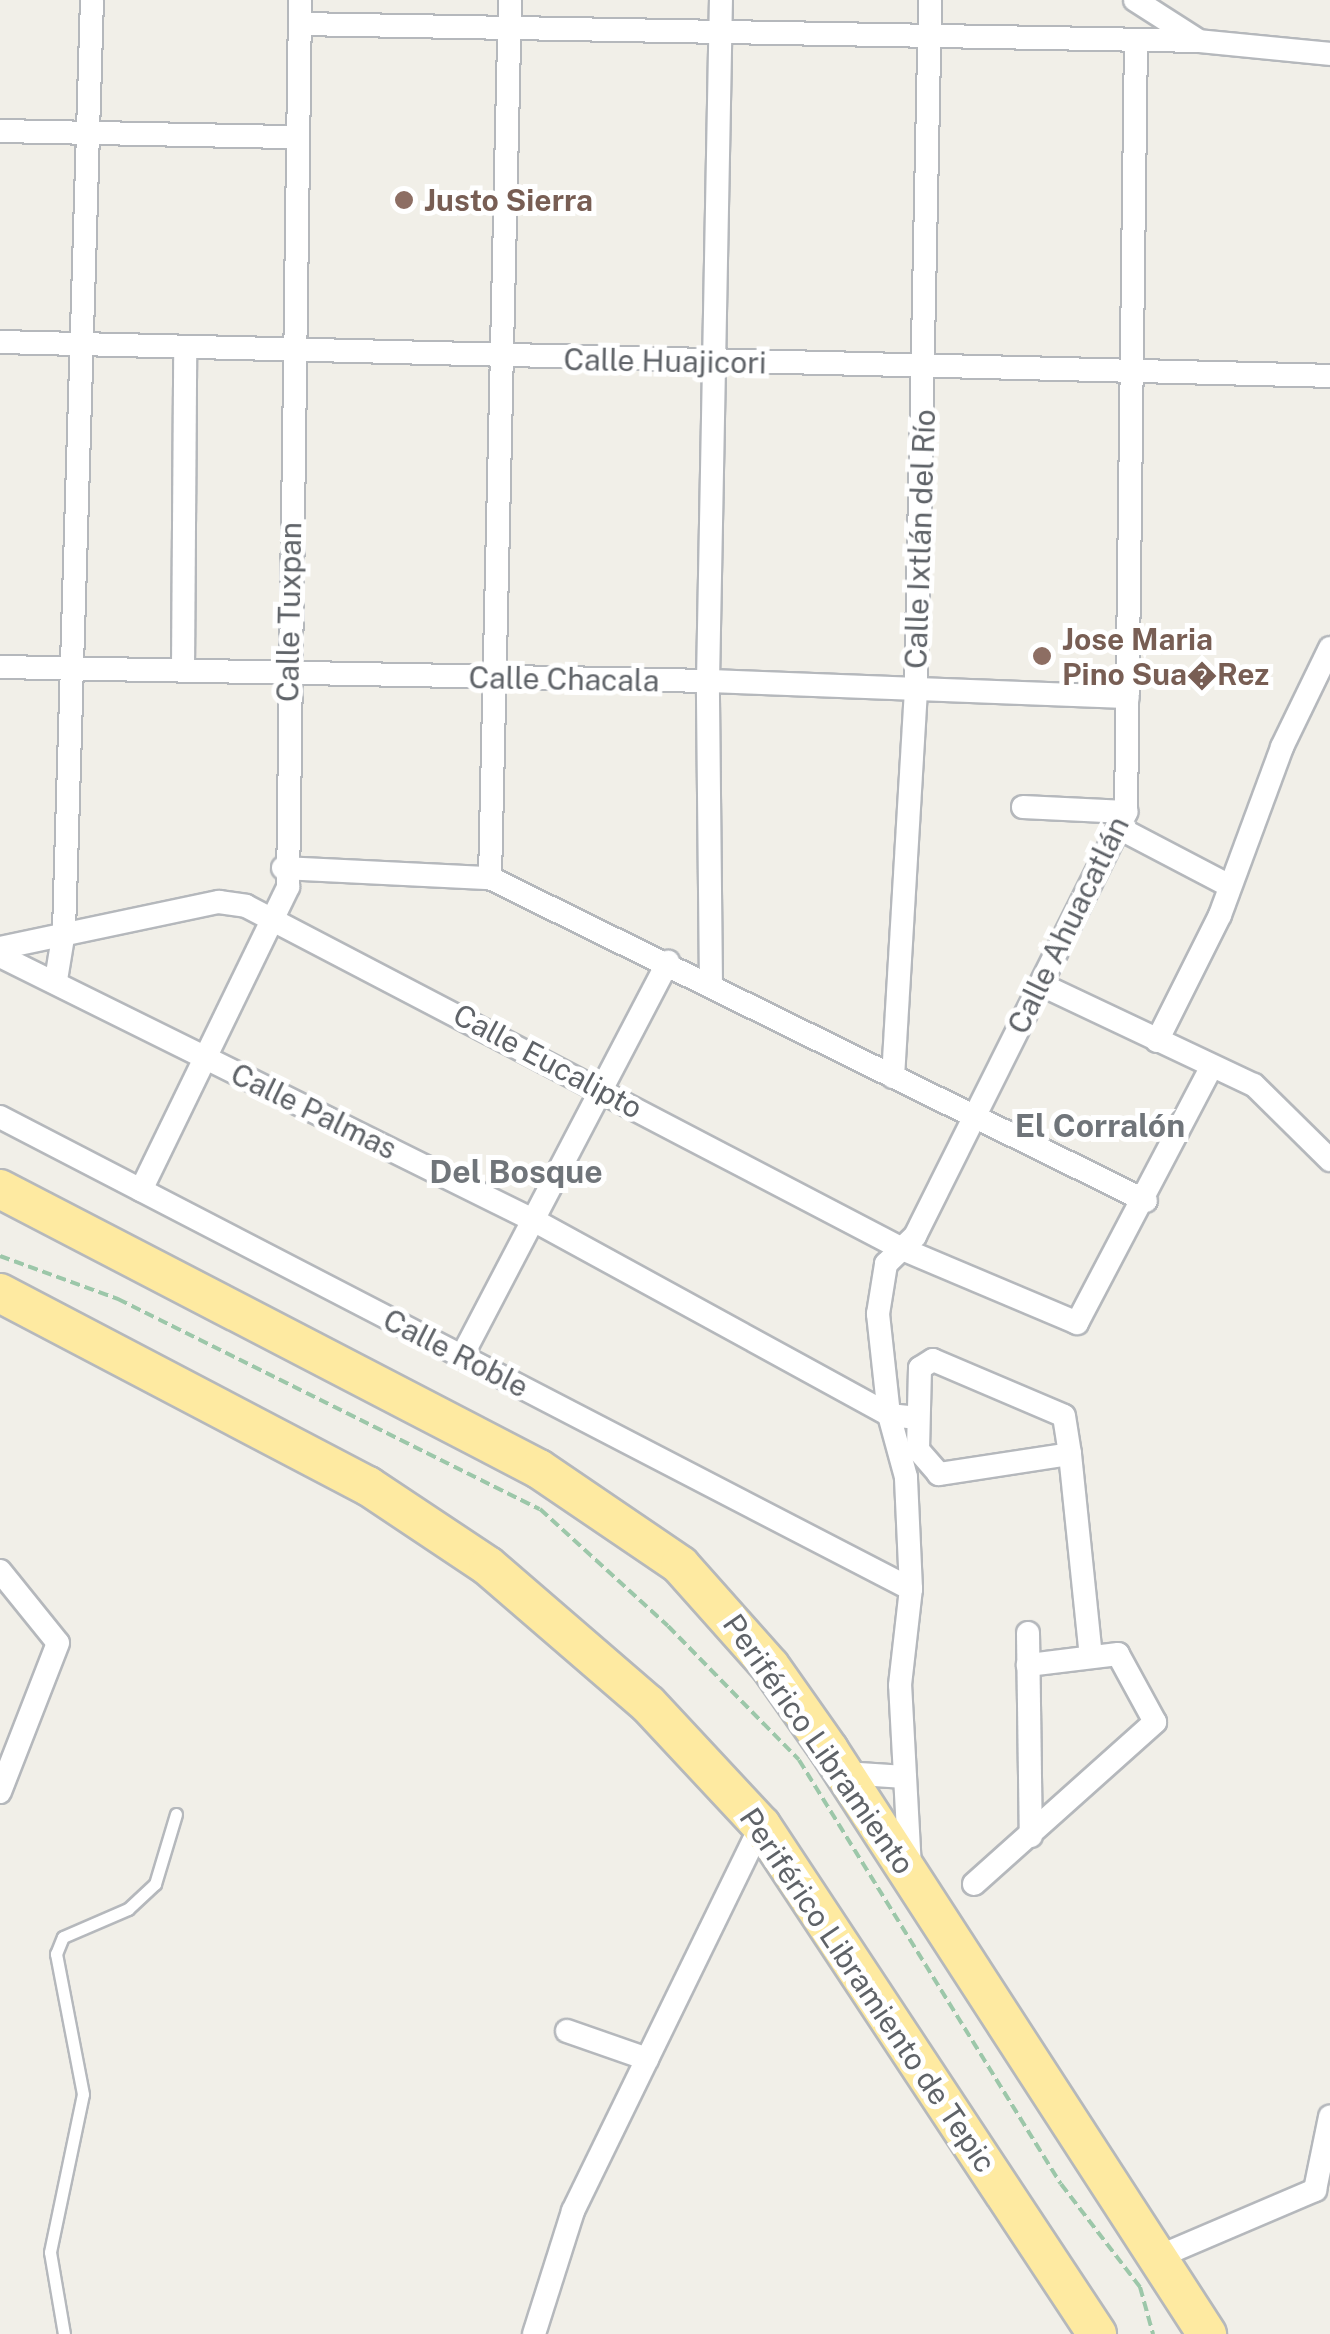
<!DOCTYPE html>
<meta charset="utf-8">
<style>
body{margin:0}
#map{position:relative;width:1330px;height:2334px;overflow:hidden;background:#f1efe8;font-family:"Public Sans",sans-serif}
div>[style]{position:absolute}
.path>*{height:4px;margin-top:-2px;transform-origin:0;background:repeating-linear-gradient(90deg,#9cc7a9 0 10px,transparent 0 15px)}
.roads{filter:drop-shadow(2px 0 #b5b8bc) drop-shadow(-2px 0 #b5b8bc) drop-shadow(0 2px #b5b8bc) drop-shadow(0 -2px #b5b8bc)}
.service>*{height:11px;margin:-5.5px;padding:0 5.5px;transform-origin:5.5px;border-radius:5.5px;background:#fff}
.minor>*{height:22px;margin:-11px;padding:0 11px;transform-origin:11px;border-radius:11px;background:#fff}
.trunk>*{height:38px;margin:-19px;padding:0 19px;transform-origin:19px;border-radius:19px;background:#feeaa1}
.dots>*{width:28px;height:28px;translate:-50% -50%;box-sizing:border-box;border:5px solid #fff;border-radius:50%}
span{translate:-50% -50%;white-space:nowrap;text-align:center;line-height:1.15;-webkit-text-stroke:10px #fff;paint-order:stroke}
.education-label{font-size:30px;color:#785e54;font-weight:700}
.left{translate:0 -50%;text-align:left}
.street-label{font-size:30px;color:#5f6368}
.neighbourhood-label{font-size:32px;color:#70757a;font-weight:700}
</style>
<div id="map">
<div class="path">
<i style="left:0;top:1256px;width:126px;rotate:20deg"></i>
<i style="left:118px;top:1299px;width:471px;rotate:26.5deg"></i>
<i style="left:540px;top:1509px;width:173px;rotate:42.4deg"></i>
<i style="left:668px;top:1626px;width:187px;rotate:45.6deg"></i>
<i style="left:799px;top:1760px;width:498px;rotate:58.3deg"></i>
<i style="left:1061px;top:2184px;width:130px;rotate:52.5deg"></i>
<i style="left:1140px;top:2287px;width:49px;rotate:74.5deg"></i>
</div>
<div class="roads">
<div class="service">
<i style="left:64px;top:2334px;width:83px;rotate:-99.7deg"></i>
<i style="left:50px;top:2252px;width:161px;rotate:-78.2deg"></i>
<i style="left:83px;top:2094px;width:143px;rotate:-100.9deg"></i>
<i style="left:56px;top:1954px;width:18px;rotate:-68deg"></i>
<i style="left:63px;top:1937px;width:71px;rotate:-23.3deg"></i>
<i style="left:128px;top:1909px;width:37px;rotate:-43deg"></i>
<i style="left:155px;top:1884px;width:73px;rotate:-73.3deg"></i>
</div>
<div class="minor">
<i style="left:1135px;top:0;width:72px;rotate:32.6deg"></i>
<i style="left:300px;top:24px;width:898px;rotate:1.08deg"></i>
<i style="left:1198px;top:41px;width:133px;rotate:5.6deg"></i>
<i style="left:0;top:131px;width:297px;rotate:1.2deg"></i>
<i style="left:0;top:342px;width:1330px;rotate:1.46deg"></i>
<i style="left:0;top:667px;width:708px;rotate:1.13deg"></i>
<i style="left:708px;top:681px;width:420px;rotate:2.2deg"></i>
<i style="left:183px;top:670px;width:321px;rotate:-89.6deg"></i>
<i style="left:1023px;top:807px;width:103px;rotate:2.8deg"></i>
<i style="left:1119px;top:828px;width:125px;rotate:27.6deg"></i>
<i style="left:283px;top:868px;width:207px;rotate:2.8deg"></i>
<i style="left:490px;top:878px;width:731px;rotate:26.21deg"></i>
<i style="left:490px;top:878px;width:878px;rotate:-88.7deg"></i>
<i style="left:0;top:948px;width:224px;rotate:-11.9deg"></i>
<i style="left:219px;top:902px;width:27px;rotate:8deg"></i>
<i style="left:246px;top:906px;width:740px;rotate:27.6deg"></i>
<i style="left:902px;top:1249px;width:190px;rotate:22.9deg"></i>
<i style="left:1077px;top:1323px;width:290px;rotate:-62.3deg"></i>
<i style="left:0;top:956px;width:599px;rotate:26.35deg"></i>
<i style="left:537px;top:1222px;width:401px;rotate:28.7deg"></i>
<i style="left:889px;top:1415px;width:29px;rotate:6deg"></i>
<i style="left:56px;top:980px;width:50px;rotate:-80.7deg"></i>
<i style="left:64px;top:931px;width:931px;rotate:-88.28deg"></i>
<i style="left:711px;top:985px;width:304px;rotate:-90.6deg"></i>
<i style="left:708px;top:681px;width:681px;rotate:-88.91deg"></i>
<i style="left:1042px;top:985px;width:234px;rotate:25.3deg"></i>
<i style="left:1254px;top:1085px;width:107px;rotate:44.6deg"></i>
<i style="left:1157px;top:1041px;width:141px;rotate:-63.4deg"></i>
<i style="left:1220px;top:915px;width:179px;rotate:-69.7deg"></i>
<i style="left:1282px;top:747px;width:110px;rotate:-64.1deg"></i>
<i style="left:893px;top:1077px;width:390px;rotate:-86.6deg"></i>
<i style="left:916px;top:688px;width:688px;rotate:-88.83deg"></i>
<i style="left:0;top:1117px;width:1026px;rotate:27.39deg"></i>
<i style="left:141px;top:1190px;width:337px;rotate:-64.1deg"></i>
<i style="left:288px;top:887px;width:887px;rotate:-89.22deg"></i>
<i style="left:462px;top:1356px;width:445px;rotate:-62.4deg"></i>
<i style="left:1070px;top:1454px;width:133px;rotate:171.3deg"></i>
<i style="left:939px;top:1474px;width:32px;rotate:-131deg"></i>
<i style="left:918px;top:1450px;width:82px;rotate:-88.6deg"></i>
<i style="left:920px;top:1368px;width:15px;rotate:-32deg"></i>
<i style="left:933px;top:1360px;width:142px;rotate:23.1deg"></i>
<i style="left:1064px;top:1416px;width:38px;rotate:81deg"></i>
<i style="left:1070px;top:1454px;width:203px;rotate:84.1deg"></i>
<i style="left:0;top:1571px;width:92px;rotate:51.1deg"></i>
<i style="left:58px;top:1643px;width:160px;rotate:111.3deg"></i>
<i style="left:1028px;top:1633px;width:203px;rotate:89.2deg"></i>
<i style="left:844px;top:1773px;width:61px;rotate:3.8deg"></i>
<i style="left:910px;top:1868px;width:183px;rotate:-93.1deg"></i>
<i style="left:900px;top:1685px;width:97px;rotate:-83.5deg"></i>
<i style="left:911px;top:1589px;width:112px;rotate:-92.6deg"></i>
<i style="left:906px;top:1477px;width:64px;rotate:-105.3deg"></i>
<i style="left:889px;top:1415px;width:102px;rotate:-96.2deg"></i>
<i style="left:878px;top:1314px;width:51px;rotate:-80.9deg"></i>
<i style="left:886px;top:1264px;width:40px;rotate:-44deg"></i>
<i style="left:915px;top:1236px;width:474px;rotate:-63.5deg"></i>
<i style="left:1126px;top:812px;width:772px;rotate:-89.26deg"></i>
<i style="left:974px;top:1884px;width:243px;rotate:-41.8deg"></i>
<i style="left:1155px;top:1722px;width:77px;rotate:-118.6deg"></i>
<i style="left:1118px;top:1654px;width:91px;rotate:173deg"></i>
<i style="left:567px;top:2031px;width:85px;rotate:19.3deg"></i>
<i style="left:1158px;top:2257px;width:171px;rotate:-23.1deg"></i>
<i style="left:1315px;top:2190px;width:75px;rotate:-78.4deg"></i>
<i style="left:534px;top:2334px;width:129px;rotate:-72.4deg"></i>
<i style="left:573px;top:2211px;width:429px;rotate:-64deg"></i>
</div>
<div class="trunk">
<i style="left:0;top:1189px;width:607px;rotate:27.45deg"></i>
<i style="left:539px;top:1469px;width:171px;rotate:34.2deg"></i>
<i style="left:680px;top:1565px;width:135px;rotate:48.3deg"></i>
<i style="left:770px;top:1666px;width:103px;rotate:54.9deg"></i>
<i style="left:829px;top:1750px;width:696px;rotate:57.09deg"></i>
<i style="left:0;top:1293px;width:416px;rotate:27.7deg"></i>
<i style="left:368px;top:1486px;width:144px;rotate:33.7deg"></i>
<i style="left:488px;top:1566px;width:211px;rotate:40.8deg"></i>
<i style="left:648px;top:1704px;width:166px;rotate:47deg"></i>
<i style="left:761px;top:1825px;width:610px;rotate:56.57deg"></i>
</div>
</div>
<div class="dots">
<i style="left:404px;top:200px;background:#8d6e63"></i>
<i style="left:1042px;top:656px;background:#8d6e63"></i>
</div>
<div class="education-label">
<span class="left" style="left:424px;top:200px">Justo Sierra</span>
<span class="left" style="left:1062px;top:656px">Jose Maria<br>Pino Sua�Rez</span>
</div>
<div class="street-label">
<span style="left:665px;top:361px;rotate:1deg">Calle Huajicori</span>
<span style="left:920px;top:539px;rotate:-88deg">Calle Ixtlán del Río</span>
<span style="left:289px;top:612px;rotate:-89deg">Calle Tuxpan</span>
<span style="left:564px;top:679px;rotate:1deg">Calle Chacala</span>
<span style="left:1068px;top:925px;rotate:-64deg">Calle Ahuacatlán</span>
<span style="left:548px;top:1061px;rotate:28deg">Calle Eucalipto</span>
<span style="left:314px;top:1111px;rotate:26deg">Calle Palmas</span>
<span style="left:456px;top:1353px;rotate:27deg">Calle Roble</span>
<span style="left:819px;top:1744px;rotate:55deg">Periférico Libramiento</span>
<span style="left:868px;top:1990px;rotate:56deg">Periférico Libramiento de Tepic</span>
</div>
<div class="neighbourhood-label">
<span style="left:1100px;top:1126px">El Corralón</span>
<span style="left:516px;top:1172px">Del Bosque</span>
</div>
</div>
